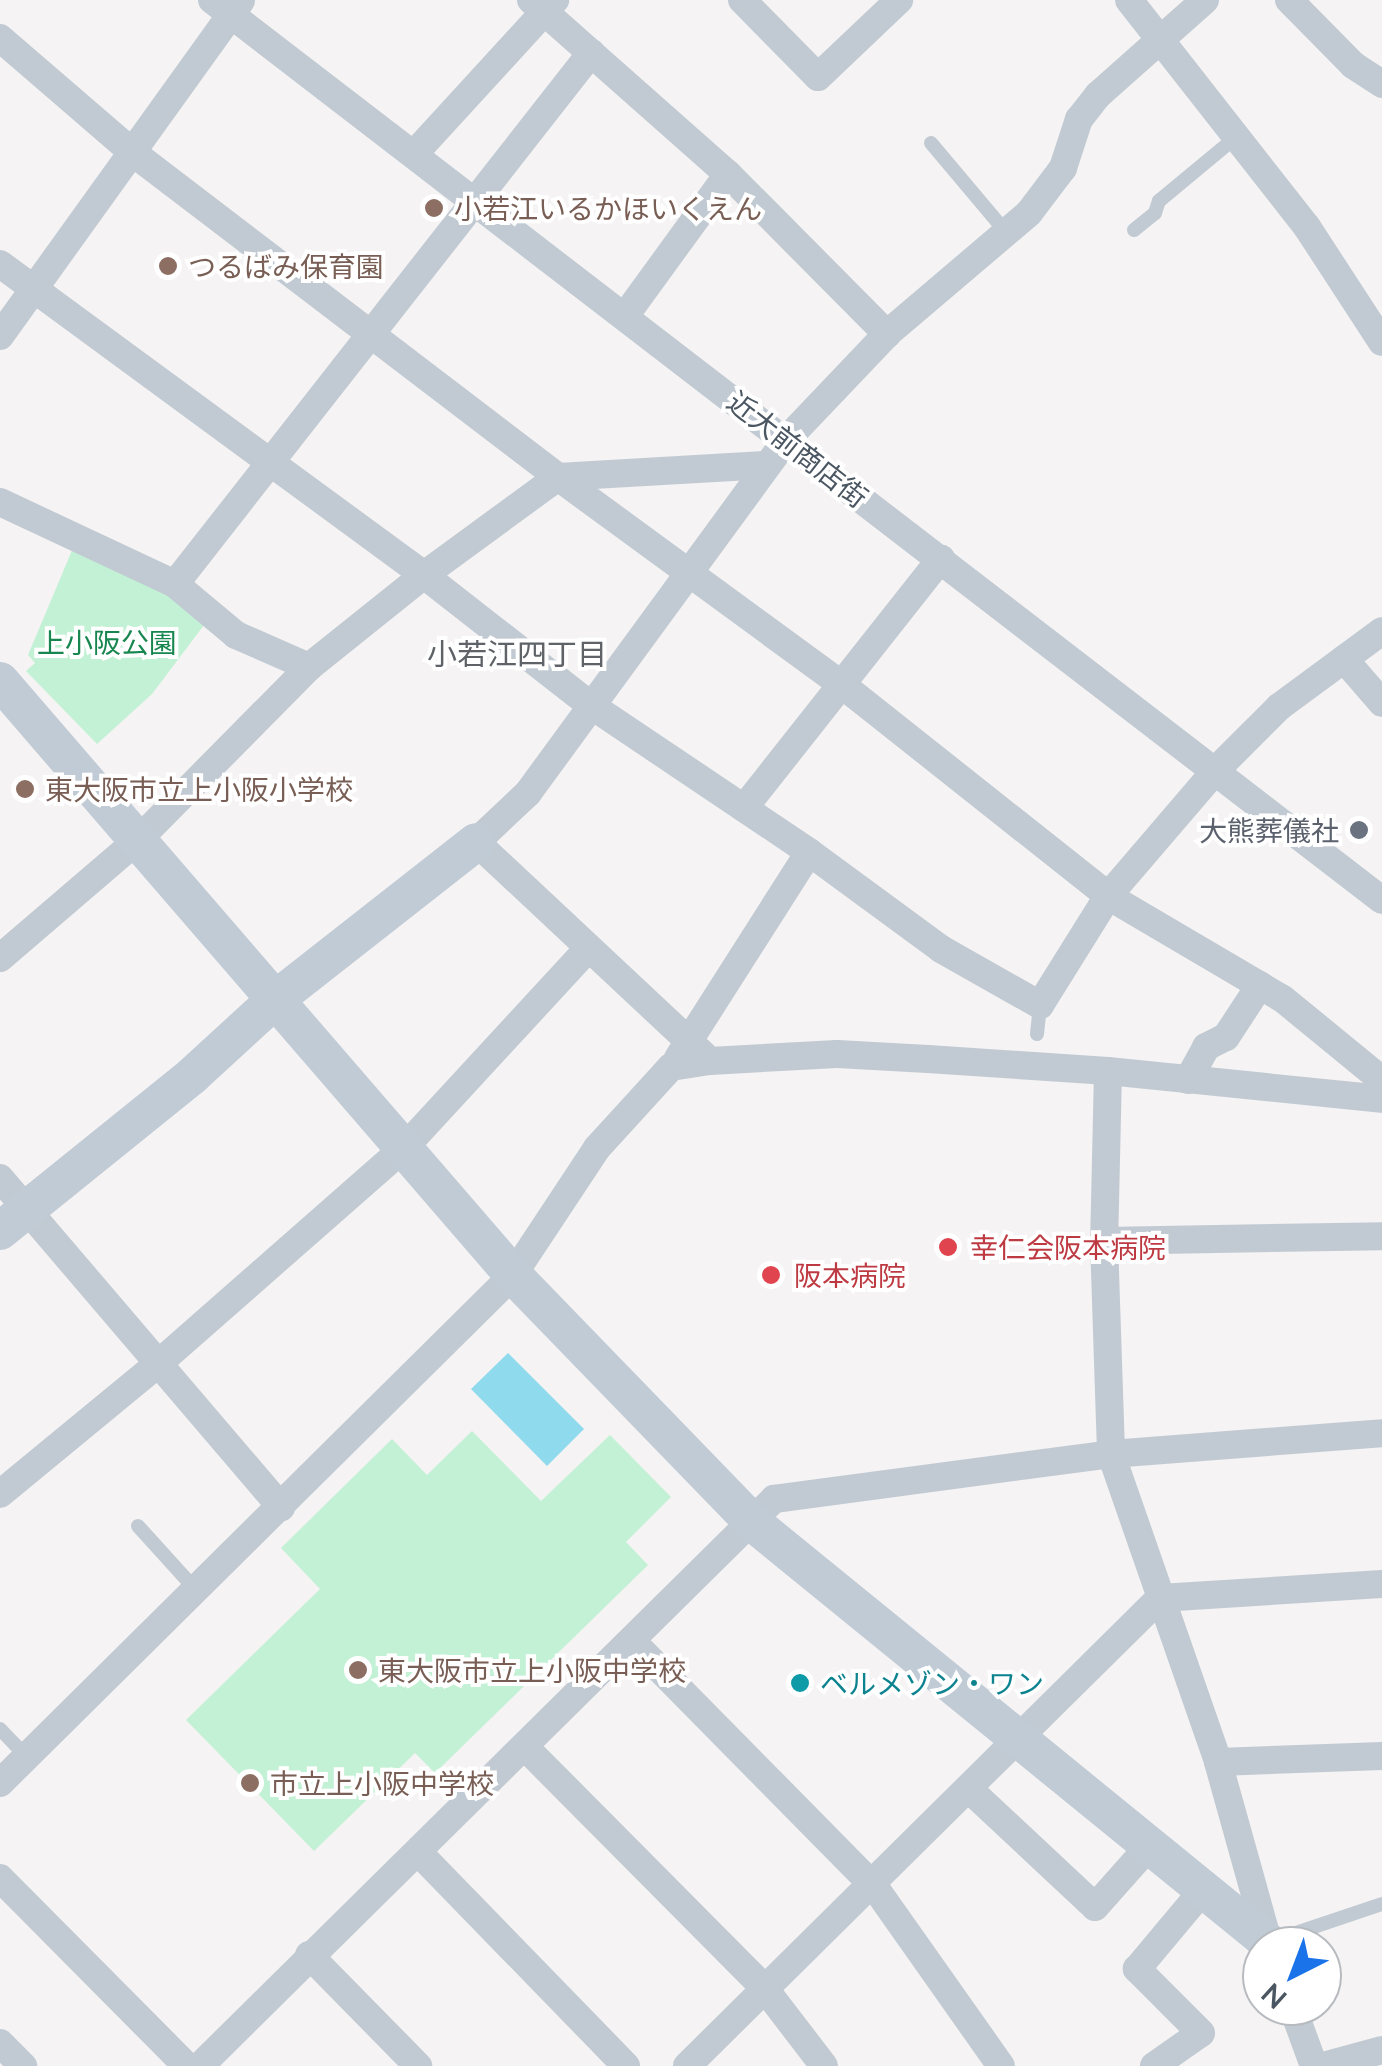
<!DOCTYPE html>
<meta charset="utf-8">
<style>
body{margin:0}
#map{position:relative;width:1382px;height:2066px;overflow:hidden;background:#f5f3f3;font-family:Lato,"Noto Sans JP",sans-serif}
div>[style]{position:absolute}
.green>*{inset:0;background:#c3f1d5}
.water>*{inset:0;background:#90daee}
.lane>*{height:14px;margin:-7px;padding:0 7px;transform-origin:7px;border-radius:7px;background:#c1cad2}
.street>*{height:28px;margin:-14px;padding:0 14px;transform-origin:14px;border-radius:14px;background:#c1cad2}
.secondary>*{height:38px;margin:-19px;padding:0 19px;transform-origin:19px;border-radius:19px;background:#c1cbd6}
.dots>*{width:28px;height:28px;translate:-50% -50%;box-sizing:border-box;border:5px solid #fff;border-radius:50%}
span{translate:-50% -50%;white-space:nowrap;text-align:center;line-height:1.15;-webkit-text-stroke:8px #fff;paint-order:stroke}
.education-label{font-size:28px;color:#785e54}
.left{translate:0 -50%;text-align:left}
.street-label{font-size:28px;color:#4a5661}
.park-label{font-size:28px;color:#17864f}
.worship-label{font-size:28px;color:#5b616d}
.right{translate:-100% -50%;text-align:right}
.health-label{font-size:28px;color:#be3a42}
.culture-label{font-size:28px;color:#0d838f}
.neighbourhood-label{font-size:30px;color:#5f6368}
.north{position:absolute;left:1242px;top:1926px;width:100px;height:100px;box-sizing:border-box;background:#fff;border:2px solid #b7bbc0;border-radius:50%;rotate:222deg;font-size:28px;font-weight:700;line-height:40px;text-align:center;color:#4a5661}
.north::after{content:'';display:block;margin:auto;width:35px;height:45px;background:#1a73e8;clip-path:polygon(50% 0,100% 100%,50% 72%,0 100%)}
</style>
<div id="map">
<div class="green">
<i style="clip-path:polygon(73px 548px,167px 592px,204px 625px,152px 694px,97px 744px,26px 671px,35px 663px,28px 655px)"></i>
<i style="clip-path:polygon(472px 1431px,541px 1501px,610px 1435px,671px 1497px,626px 1542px,648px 1565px,435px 1773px,415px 1753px,314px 1851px,186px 1720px,320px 1589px,281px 1548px,392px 1439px,427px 1475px)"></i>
</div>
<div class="water">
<i style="clip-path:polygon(508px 1353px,584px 1429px,547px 1466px,471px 1389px)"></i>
</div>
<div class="lane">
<i style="left:931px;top:143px;width:116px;rotate:49.9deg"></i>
<i style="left:1134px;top:230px;width:27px;rotate:-39deg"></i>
<i style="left:1155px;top:213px;width:13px;rotate:-72deg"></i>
<i style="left:1159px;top:201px;width:100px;rotate:-39.7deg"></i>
<i style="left:1037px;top:1034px;width:29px;rotate:-84deg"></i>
<i style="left:138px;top:1526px;width:86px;rotate:47.8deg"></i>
<i style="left:0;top:1729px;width:39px;rotate:46deg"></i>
<i style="left:1269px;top:1942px;width:119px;rotate:-18.6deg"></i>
</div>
<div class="street">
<i style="left:212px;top:0;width:1476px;rotate:37.57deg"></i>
<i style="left:531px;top:0;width:263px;rotate:41.5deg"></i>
<i style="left:728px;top:174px;width:226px;rotate:45.2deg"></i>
<i style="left:742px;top:0;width:108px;rotate:45.4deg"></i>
<i style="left:818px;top:77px;width:112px;rotate:-43.5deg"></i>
<i style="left:1129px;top:0;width:288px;rotate:51.9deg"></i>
<i style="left:1307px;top:227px;width:137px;rotate:56.9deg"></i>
<i style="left:1205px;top:0;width:143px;rotate:138.4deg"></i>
<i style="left:1098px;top:95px;width:31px;rotate:128deg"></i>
<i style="left:1079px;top:119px;width:52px;rotate:108.1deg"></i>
<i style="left:1063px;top:168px;width:56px;rotate:127.1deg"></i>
<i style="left:1029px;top:213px;width:187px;rotate:139.6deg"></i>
<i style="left:887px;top:334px;width:145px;rotate:133.6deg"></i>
<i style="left:787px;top:439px;width:439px;rotate:126.2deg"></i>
<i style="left:528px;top:793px;width:71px;rotate:136.7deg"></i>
<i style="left:476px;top:842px;width:320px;rotate:43.1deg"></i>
<i style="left:710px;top:1061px;width:127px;rotate:-3.2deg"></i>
<i style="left:837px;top:1054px;width:91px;rotate:3.1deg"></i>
<i style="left:928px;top:1059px;width:180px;rotate:3.8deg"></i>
<i style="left:1108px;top:1071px;width:275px;rotate:5.8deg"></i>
<i style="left:1289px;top:0;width:91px;rotate:45.4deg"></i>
<i style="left:1353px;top:65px;width:35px;rotate:33deg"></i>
<i style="left:0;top:38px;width:174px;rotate:40.8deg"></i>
<i style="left:132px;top:152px;width:536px;rotate:37.34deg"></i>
<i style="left:558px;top:477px;width:351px;rotate:36.2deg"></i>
<i style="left:841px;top:684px;width:341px;rotate:38.4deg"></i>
<i style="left:1108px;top:896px;width:203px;rotate:30.5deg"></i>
<i style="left:1283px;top:999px;width:128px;rotate:39.3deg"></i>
<i style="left:414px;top:154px;width:209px;rotate:-47.5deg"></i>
<i style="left:0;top:264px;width:526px;rotate:36.26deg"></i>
<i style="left:424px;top:575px;width:209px;rotate:38deg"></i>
<i style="left:589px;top:704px;width:265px;rotate:33.9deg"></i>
<i style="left:809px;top:852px;width:164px;rotate:36.3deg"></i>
<i style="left:941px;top:949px;width:114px;rotate:29.5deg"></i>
<i style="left:1040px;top:1005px;width:128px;rotate:-58deg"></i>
<i style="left:1108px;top:896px;width:166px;rotate:-49.4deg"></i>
<i style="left:1216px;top:770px;width:89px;rotate:-45deg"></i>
<i style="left:1279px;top:707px;width:128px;rotate:-36.4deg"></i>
<i style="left:625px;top:316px;width:175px;rotate:-54deg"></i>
<i style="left:0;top:336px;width:413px;rotate:-54.3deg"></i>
<i style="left:0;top:502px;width:193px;rotate:25.1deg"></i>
<i style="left:1344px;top:659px;width:58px;rotate:49.2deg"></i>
<i style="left:309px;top:667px;width:147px;rotate:-38.7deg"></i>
<i style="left:424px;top:575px;width:166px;rotate:-36.2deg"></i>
<i style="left:558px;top:477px;width:209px;rotate:-3.3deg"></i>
<i style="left:744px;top:808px;width:318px;rotate:-51.7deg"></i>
<i style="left:0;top:958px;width:183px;rotate:-40.6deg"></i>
<i style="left:139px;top:839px;width:242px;rotate:-45.3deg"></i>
<i style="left:309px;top:667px;width:80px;rotate:-156.3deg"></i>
<i style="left:236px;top:635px;width:80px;rotate:-140.1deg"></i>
<i style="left:175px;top:584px;width:675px;rotate:-51.92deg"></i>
<i style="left:678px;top:1058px;width:244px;rotate:-57.5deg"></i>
<i style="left:1108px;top:1071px;width:170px;rotate:91.3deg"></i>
<i style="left:1104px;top:1241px;width:213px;rotate:88.1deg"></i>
<i style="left:1111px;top:1454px;width:326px;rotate:70.8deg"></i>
<i style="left:1218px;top:1762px;width:190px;rotate:74.4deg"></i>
<i style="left:1188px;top:1080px;width:38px;rotate:-61deg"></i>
<i style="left:1206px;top:1047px;width:22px;rotate:-27deg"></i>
<i style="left:1226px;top:1037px;width:62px;rotate:-56.8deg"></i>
<i style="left:0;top:1178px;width:433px;rotate:49.5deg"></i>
<i style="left:1104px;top:1241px;width:278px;rotate:-1deg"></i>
<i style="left:0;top:1494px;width:206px;rotate:-39.5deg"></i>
<i style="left:159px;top:1363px;width:327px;rotate:-41.3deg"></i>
<i style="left:405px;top:1147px;width:268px;rotate:-47.3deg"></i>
<i style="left:633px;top:1642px;width:343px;rotate:45.4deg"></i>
<i style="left:874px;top:1886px;width:220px;rotate:54.8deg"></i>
<i style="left:525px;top:1747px;width:341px;rotate:45.2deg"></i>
<i style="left:765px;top:1989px;width:97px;rotate:52.5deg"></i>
<i style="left:1218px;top:1762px;width:164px;rotate:-2.1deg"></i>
<i style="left:0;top:1783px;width:722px;rotate:-44.72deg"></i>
<i style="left:513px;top:1275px;width:152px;rotate:-56.5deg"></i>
<i style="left:597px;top:1148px;width:110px;rotate:-47.6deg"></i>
<i style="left:671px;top:1067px;width:39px;rotate:-9deg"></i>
<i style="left:970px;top:1790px;width:171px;rotate:43.1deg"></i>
<i style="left:1095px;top:1907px;width:83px;rotate:-48.4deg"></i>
<i style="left:419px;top:1853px;width:297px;rotate:45.8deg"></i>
<i style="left:0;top:1878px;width:265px;rotate:45.2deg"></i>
<i style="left:309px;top:1955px;width:156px;rotate:45.5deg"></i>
<i style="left:1292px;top:2006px;width:64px;rotate:69.9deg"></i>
<i style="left:0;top:2043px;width:33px;rotate:45deg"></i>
<i style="left:200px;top:2066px;width:807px;rotate:-44.65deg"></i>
<i style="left:774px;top:1499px;width:340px;rotate:-7.6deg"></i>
<i style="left:1111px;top:1454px;width:272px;rotate:-4.4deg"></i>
<i style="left:687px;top:2066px;width:665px;rotate:-44.7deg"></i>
<i style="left:1160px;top:1598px;width:222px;rotate:-3.6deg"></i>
<i style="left:1154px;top:2066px;width:57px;rotate:-35.1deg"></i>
<i style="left:1201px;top:2033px;width:91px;rotate:-135deg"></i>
<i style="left:1137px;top:1969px;width:104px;rotate:-50.1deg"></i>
<i style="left:1323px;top:2066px;width:61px;rotate:-15.2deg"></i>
</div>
<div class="secondary">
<i style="left:0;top:681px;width:785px;rotate:49.18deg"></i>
<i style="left:513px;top:1275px;width:344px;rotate:45.9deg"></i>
<i style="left:752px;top:1522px;width:665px;rotate:39.14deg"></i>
<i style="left:0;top:1231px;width:248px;rotate:-38.9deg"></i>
<i style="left:193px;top:1075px;width:113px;rotate:-42.5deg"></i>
<i style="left:276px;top:999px;width:254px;rotate:-38.1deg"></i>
</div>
<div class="dots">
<i style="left:434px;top:208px;background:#8d6e63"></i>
<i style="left:168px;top:266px;background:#8d6e63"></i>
<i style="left:25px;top:789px;background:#8d6e63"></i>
<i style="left:1359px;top:830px;background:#6b7280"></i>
<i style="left:948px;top:1247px;background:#e0444e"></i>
<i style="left:771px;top:1275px;background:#e0444e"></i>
<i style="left:358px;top:1670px;background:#8d6e63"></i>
<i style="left:800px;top:1683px;background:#0f9aa8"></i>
<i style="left:250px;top:1783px;background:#8d6e63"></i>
</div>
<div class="education-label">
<span class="left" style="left:454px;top:208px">小若江いるかほいくえん</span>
<span class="left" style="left:188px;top:266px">つるばみ保育園</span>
<span class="left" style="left:45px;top:789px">東大阪市立上小阪小学校</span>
<span class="left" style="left:378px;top:1670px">東大阪市立上小阪中学校</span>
<span class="left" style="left:270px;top:1783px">市立上小阪中学校</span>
</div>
<div class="street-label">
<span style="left:798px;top:449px;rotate:38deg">近大前商店街</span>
</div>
<div class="park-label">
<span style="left:107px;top:642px">上小阪公園</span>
</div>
<div class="worship-label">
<span class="right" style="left:1339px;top:830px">大熊葬儀社</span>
</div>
<div class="health-label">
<span class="left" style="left:970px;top:1247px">幸仁会阪本病院</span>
<span class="left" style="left:794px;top:1275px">阪本病院</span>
</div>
<div class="culture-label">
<span class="left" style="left:820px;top:1683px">ベルメゾン・ワン</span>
</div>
<div class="neighbourhood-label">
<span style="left:517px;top:653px">小若江四丁目</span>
</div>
<div class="north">N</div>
</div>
